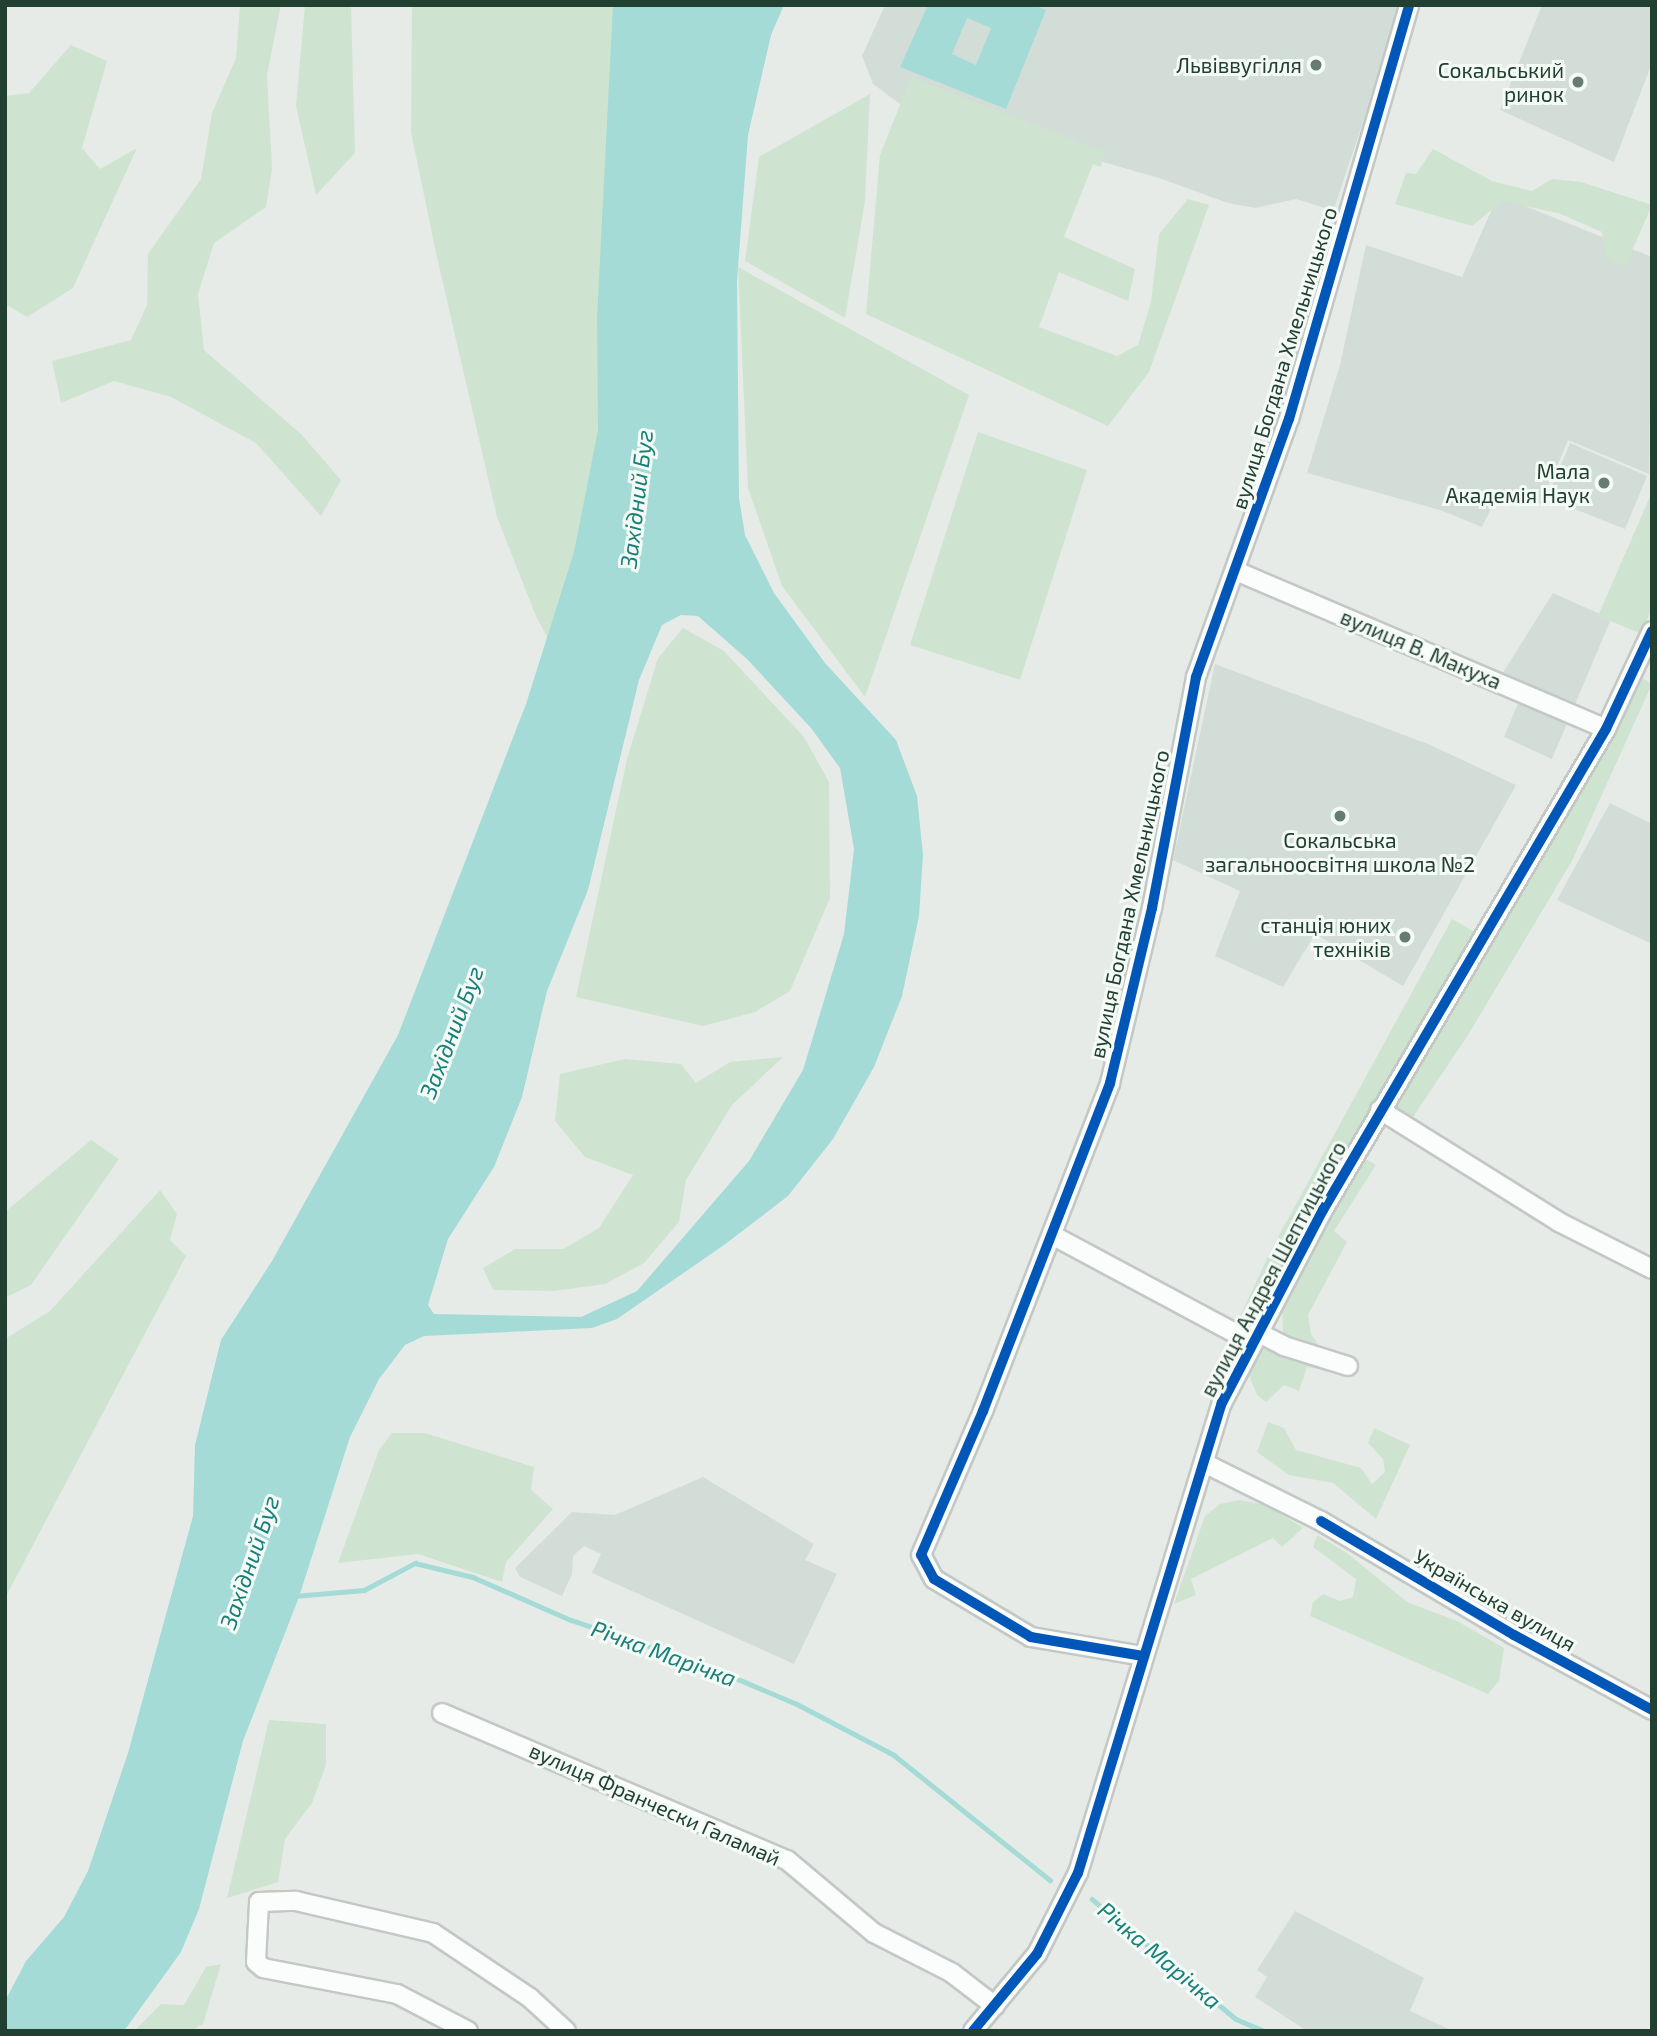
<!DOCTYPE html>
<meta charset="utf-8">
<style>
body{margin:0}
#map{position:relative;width:1657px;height:2036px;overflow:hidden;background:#e6ebe8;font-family:"Exo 2",sans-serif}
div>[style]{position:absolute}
.built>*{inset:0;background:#d3ddd7}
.green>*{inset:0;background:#cee4d0}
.water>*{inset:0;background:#a5dbd6}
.stream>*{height:4.5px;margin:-2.25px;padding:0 2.25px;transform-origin:2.25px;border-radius:2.25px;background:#a5dbd6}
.roads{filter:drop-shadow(2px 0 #c3c8c5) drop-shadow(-2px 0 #c3c8c5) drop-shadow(0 2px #c3c8c5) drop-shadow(0 -2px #c3c8c5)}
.minor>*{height:18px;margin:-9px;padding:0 9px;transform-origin:9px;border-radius:9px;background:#fbfcfc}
.cycleway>*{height:10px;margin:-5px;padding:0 5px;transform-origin:5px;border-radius:5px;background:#0057b8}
.dots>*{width:19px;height:19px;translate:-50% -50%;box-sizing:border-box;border:4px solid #f4faf6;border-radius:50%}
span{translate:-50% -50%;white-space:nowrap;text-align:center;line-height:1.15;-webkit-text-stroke:6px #f4faf6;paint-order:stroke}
.poi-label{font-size:21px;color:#224031}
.right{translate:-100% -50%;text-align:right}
.street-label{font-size:21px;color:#224031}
.water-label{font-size:23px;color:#197f79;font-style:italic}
.frame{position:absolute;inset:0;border:7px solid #224031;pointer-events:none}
</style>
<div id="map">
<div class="built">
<i style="clip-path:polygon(885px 5px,1402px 5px,1330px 221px,1325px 208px,1296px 199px,1255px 208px,1228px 203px,1159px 178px,900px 104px,873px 84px,862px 56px)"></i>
<i style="clip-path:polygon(1542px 5px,1652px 5px,1652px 63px,1614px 162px,1500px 110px)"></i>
<i style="clip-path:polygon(1498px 195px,1652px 257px,1649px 474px,1568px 440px,1541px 504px,1500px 490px,1482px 527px,1440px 510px,1307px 473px,1340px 365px,1366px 245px,1462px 277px)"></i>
<i style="clip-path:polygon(1570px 443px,1647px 476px,1625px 529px,1547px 498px)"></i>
<i style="clip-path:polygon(1553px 593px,1611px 619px,1552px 759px,1504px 737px,1526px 684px,1502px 674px)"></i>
<i style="clip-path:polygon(1215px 664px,1428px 744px,1516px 785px,1403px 986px,1315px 934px,1283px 987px,1215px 956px,1240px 891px,1173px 860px)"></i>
<i style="clip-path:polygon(1610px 803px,1652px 824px,1652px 944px,1557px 900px)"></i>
<i style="clip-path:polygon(703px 1477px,814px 1544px,805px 1560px,837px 1574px,794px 1664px,592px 1573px,601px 1554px,584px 1546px,573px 1556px,572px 1574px,562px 1596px,520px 1577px,515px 1568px,572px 1512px,615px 1515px)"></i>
<i style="clip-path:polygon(1295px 1911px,1424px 1978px,1410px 2011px,1453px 2031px,1307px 2031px,1255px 1997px,1267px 1977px,1257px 1970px)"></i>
</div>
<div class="green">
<i style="clip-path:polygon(240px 5px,281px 5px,267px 75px,272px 169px,266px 207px,214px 243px,198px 294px,204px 350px,301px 434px,341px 480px,321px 516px,256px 443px,171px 397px,114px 381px,61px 403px,52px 361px,131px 340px,147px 305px,148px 254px,201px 179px,212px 113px,236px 58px)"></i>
<i style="clip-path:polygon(305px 5px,351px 5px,355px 153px,316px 195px,296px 106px)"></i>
<i style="clip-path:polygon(412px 5px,631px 5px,613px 451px,557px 656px,535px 614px,497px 517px,436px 253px,411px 132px)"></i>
<i style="clip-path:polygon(71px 45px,107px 61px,82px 148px,100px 169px,137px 148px,73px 288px,27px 317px,5px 304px,5px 96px,29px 93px)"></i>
<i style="clip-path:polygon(911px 77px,1104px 152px,1101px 167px,1093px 164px,1064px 237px,1135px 269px,1128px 301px,1059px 272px,1039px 327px,1117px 356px,1138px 345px,1151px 302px,1159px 234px,1188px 199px,1209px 205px,1149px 372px,1108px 426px,866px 314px,880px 155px)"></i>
<i style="clip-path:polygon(870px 94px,865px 201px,845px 318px,745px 261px,759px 157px)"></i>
<i style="clip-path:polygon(1433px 149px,1492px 181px,1532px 191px,1552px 179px,1581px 182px,1652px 205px,1625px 267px,1606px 258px,1602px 232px,1558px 213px,1502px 201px,1472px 226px,1395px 204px,1406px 173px,1416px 174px)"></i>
<i style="clip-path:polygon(738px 267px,969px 395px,865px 697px,782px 586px,748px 488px)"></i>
<i style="clip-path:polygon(978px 432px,1087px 470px,1020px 680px,910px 645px)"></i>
<i style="clip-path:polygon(1652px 492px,1652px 607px,1642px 634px,1598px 616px)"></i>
<i style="clip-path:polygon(683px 628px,724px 651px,804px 737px,829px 782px,830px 898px,790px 991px,755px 1012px,703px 1026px,576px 997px,627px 759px,658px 658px)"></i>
<i style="clip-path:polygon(1639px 676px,1652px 684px,1572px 861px,1468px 1035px,1411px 1120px,1393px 1110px,1490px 946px)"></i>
<i style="clip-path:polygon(1452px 919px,1475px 932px,1306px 1218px,1245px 1331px,1235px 1327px,1271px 1250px)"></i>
<i style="clip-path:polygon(783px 1057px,732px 1105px,686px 1180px,679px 1222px,644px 1263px,605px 1284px,554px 1291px,493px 1290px,483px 1268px,515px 1249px,563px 1249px,599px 1228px,633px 1175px,585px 1157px,555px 1121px,560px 1074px,625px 1059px,681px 1064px,696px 1083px,730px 1062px)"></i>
<i style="clip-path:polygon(91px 1140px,119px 1159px,31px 1285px,5px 1298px,5px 1212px)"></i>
<i style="clip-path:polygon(1362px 1157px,1376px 1165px,1334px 1231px,1347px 1242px,1308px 1315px,1311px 1334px,1324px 1353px,1329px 1371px,1307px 1367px,1299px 1391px,1284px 1385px,1266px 1402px,1257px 1395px,1247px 1371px,1260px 1343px,1274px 1346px,1283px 1334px,1282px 1303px)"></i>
<i style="clip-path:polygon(160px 1190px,177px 1214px,170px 1240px,186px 1256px,5px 1598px,5px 1339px,50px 1311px)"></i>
<i style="clip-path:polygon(1268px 1422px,1284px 1428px,1296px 1450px,1361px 1468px,1372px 1484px,1385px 1472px,1383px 1459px,1368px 1443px,1374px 1428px,1410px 1445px,1376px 1519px,1333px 1483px,1289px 1475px,1257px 1452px)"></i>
<i style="clip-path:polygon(392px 1433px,425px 1433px,534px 1467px,531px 1490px,553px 1509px,506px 1562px,502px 1582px,418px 1554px,338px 1563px,379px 1450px)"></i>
<i style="clip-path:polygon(1239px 1500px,1267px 1505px,1303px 1528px,1282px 1547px,1273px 1538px,1191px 1579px,1196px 1595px,1174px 1604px,1205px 1516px,1220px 1504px)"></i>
<i style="clip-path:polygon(1317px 1535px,1347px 1553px,1407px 1602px,1457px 1621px,1504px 1648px,1499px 1681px,1488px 1694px,1310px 1616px,1313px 1602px,1323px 1594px,1340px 1601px,1353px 1597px,1356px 1579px,1313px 1547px)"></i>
<i style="clip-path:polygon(269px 1720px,326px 1724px,326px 1765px,312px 1803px,285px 1839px,278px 1882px,227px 1898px)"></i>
<i style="clip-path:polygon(221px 1964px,203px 2024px,191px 2031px,134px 2031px,161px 2004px,184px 2005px,206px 1967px)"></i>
</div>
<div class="water">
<i style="clip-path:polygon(evenodd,613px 5px,784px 5px,771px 35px,748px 135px,737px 281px,739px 498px,745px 535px,774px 593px,825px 663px,896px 740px,917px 796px,923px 855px,919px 916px,902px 996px,874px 1067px,833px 1139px,788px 1196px,724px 1245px,617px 1319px,592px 1328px,424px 1336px,405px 1345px,379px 1379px,350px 1437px,299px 1597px,243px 1741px,199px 1909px,181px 1952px,124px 2031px,5px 2031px,5px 2001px,26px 1961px,64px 1917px,88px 1871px,128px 1753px,193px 1516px,195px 1445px,221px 1340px,272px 1261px,398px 1035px,526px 704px,574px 552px,598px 430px,597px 318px,613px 5px,681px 615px,698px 616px,747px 659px,811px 728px,840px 768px,854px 849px,844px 934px,803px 1070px,749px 1161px,637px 1291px,581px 1317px,434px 1314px,428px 1305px,448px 1239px,494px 1167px,522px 1097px,547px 991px,588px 890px,639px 680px,662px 625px,681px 615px)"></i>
<i style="clip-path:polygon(evenodd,928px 5px,1033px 5px,1046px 10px,1006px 109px,900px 67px,928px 5px,967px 18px,991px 28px,976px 65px,952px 54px,967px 18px)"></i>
</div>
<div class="stream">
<i style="left:294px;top:1596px;width:70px;rotate:-4.9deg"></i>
<i style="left:364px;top:1590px;width:58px;rotate:-27.9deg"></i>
<i style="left:415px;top:1563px;width:60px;rotate:13.6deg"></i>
<i style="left:473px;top:1577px;width:107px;rotate:23.7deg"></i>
<i style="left:571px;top:1620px;width:141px;rotate:18.6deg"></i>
<i style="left:705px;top:1665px;width:100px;rotate:23deg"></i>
<i style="left:797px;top:1704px;width:110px;rotate:27.7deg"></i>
<i style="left:894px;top:1755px;width:200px;rotate:38.7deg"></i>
<i style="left:1092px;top:1899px;width:187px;rotate:39.8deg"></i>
<i style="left:1236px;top:2019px;width:30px;rotate:23deg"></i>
</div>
<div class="roads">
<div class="minor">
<i style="left:1236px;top:571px;width:402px;rotate:23.1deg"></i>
<i style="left:1380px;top:1110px;width:211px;rotate:32deg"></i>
<i style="left:1559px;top:1222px;width:104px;rotate:26.8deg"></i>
<i style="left:1052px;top:1235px;width:228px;rotate:28.2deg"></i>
<i style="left:1257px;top:1332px;width:30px;rotate:27deg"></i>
<i style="left:1284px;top:1346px;width:67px;rotate:17.4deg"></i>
<i style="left:1204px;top:1463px;width:131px;rotate:26.4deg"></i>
<i style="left:1321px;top:1521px;width:224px;rotate:30.6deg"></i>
<i style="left:1514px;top:1635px;width:157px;rotate:28.5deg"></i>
<i style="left:1143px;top:1656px;width:114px;rotate:-170.4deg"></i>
<i style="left:1031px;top:1637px;width:113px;rotate:-149.1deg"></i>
<i style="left:934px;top:1579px;width:27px;rotate:-118deg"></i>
<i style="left:921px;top:1555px;width:157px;rotate:-66.7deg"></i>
<i style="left:983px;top:1411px;width:352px;rotate:-68.8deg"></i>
<i style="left:1110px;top:1083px;width:180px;rotate:-76.5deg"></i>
<i style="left:1152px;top:908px;width:235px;rotate:-79.2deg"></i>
<i style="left:1196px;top:677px;width:274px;rotate:-70.2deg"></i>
<i style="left:1289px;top:419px;width:431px;rotate:-73.8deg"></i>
<i style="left:442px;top:1713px;width:375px;rotate:23.1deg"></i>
<i style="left:787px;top:1860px;width:114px;rotate:40deg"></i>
<i style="left:874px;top:1933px;width:88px;rotate:27.1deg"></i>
<i style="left:952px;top:1973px;width:54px;rotate:37.5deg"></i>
<i style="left:468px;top:2031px;width:80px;rotate:-152.5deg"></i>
<i style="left:397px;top:1994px;width:136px;rotate:-169deg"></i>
<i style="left:263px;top:1968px;width:9px;rotate:-139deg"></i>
<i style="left:256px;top:1962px;width:60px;rotate:-87.1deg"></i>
<i style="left:259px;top:1902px;width:37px;rotate:-2deg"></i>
<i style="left:296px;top:1901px;width:141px;rotate:13.1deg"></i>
<i style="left:433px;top:1933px;width:117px;rotate:33.8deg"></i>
<i style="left:530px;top:1998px;width:49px;rotate:42.5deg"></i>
<i style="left:973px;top:2031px;width:100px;rotate:-50.3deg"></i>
<i style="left:1037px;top:1954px;width:91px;rotate:-63.2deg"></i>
<i style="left:1078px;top:1873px;width:492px;rotate:-73deg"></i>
<i style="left:1222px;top:1403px;width:218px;rotate:-62.4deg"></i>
<i style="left:1323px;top:1210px;width:558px;rotate:-59.53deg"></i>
<i style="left:1606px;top:729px;width:108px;rotate:-64.9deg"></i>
</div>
</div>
<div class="cycleway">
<i style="left:1321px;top:1521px;width:224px;rotate:30.6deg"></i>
<i style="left:1514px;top:1635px;width:157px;rotate:28.5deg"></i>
<i style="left:1143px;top:1656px;width:114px;rotate:-170.4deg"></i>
<i style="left:1031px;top:1637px;width:113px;rotate:-149.1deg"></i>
<i style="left:934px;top:1579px;width:27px;rotate:-118deg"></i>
<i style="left:921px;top:1555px;width:157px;rotate:-66.7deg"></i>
<i style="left:983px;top:1411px;width:352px;rotate:-68.8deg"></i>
<i style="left:1110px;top:1083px;width:180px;rotate:-76.5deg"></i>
<i style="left:1152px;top:908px;width:235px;rotate:-79.2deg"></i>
<i style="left:1196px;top:677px;width:274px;rotate:-70.2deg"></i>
<i style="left:1289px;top:419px;width:431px;rotate:-73.8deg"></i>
<i style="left:973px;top:2031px;width:100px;rotate:-50.3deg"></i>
<i style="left:1037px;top:1954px;width:91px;rotate:-63.2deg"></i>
<i style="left:1078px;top:1873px;width:492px;rotate:-73deg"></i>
<i style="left:1222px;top:1403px;width:218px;rotate:-62.4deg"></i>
<i style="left:1323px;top:1210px;width:558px;rotate:-59.53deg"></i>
<i style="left:1606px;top:729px;width:108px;rotate:-64.9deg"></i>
</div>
<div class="dots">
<i style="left:1316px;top:65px;background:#677c71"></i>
<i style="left:1578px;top:82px;background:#677c71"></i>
<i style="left:1604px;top:483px;background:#677c71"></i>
<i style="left:1340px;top:816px;background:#677c71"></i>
<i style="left:1405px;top:937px;background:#677c71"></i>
</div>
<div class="poi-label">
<span class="right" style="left:1302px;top:65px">Львіввугілля</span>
<span class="right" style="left:1564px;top:82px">Сокальський<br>ринок</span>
<span class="right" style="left:1590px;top:483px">Мала<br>Академія Наук</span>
<span style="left:1340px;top:852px">Сокальська<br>загальноосвітня школа №2</span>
<span class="right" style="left:1391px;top:937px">станція юних<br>техніків</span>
</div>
<div class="street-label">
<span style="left:1284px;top:358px;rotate:-73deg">вулиця Богдана Хмельницького</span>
<span style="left:1421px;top:649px;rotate:23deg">вулиця В. Макуха</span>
<span style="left:1129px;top:904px;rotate:-78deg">вулиця Богдана Хмельницького</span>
<span style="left:1273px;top:1269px;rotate:-62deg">вулиця Андрея Шептицького</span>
<span style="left:1495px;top:1600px;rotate:30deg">Українська вулиця</span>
<span style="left:655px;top:1804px;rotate:24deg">вулиця Франчески Галамай</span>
</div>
<div class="water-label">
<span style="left:636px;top:499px;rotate:-83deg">Західний Буг</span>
<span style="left:451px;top:1032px;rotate:-69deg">Західний Буг</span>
<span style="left:249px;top:1562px;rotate:-71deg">Західний Буг</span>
<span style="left:664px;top:1653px;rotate:20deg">Річка Марічка</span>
<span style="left:1160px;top:1955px;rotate:40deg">Річка Марічка</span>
</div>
<div class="frame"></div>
</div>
